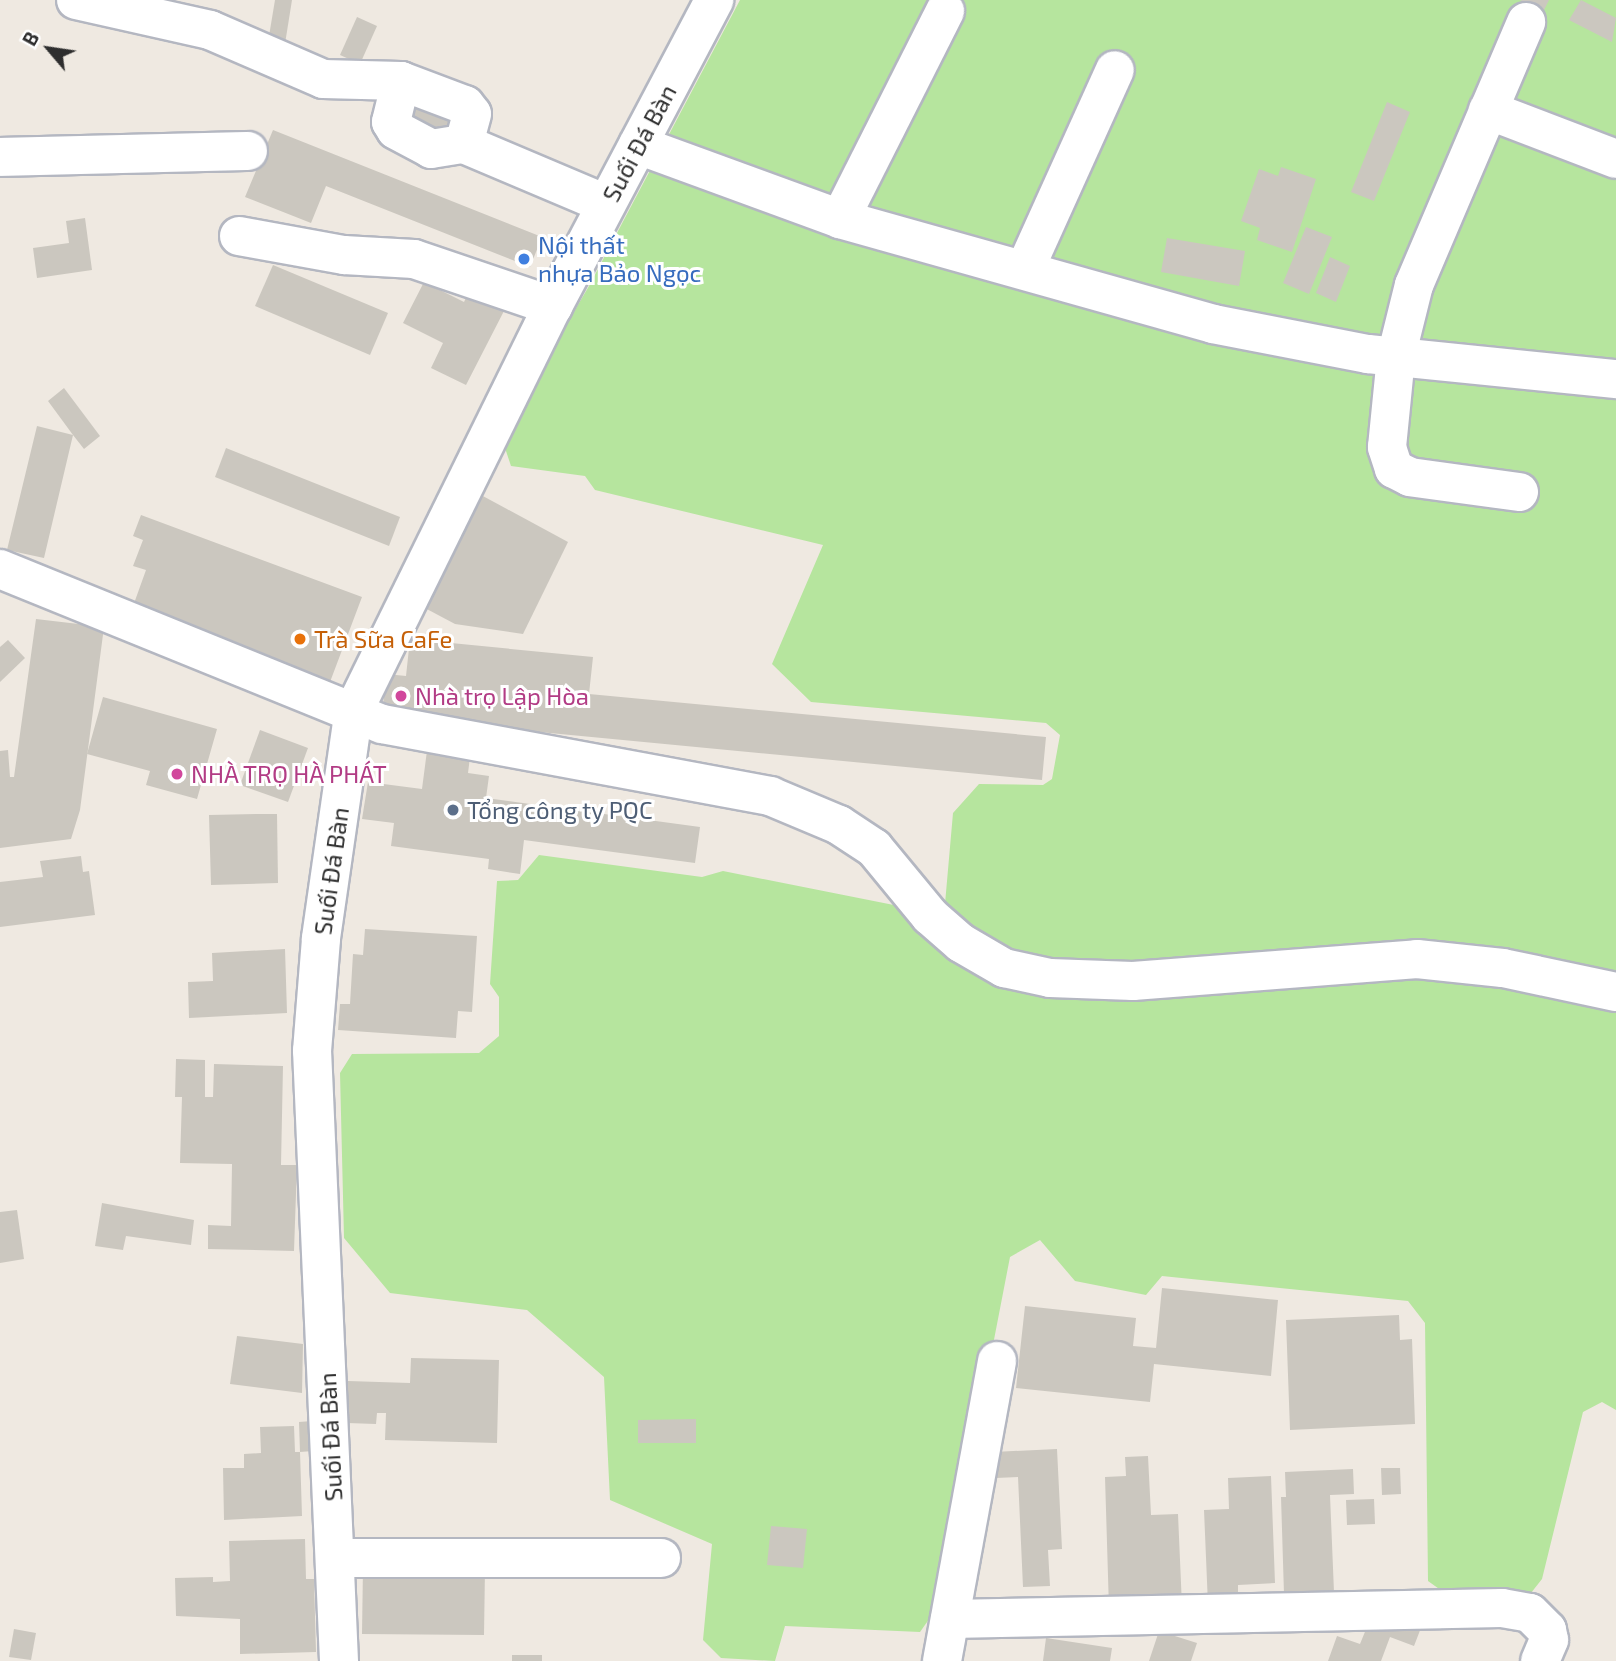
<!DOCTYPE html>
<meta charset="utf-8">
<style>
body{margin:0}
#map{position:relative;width:1616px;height:1661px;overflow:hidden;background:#efe9e1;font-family:"Exo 2",sans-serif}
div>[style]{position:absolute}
.green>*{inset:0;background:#b6e59e}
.building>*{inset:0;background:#cbc7bf}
.roads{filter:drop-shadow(2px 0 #b4b7c1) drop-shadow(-2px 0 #b4b7c1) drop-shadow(0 2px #b4b7c1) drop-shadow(0 -2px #b4b7c1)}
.minor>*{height:38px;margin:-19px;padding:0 19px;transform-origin:19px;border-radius:19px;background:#fff}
.dots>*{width:19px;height:19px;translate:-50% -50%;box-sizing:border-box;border:4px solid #fff;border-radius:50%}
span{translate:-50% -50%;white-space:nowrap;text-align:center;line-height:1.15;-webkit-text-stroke:6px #fff;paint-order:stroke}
.street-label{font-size:24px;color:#2e2e2e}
.shop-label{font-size:24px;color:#366cbe}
.left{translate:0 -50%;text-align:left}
.food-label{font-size:24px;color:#c56008}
.hotel-label{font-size:24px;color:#b23c85}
.service-label{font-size:24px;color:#4e5e75}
.north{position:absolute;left:14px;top:14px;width:70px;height:70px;-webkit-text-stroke:5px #fff;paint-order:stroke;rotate:299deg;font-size:19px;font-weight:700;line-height:28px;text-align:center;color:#2e2e2e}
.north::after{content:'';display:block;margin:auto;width:24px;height:32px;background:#2e2e2e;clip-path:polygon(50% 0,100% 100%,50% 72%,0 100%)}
</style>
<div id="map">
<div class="green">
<i style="clip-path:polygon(740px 0,1616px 0,1616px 1410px,1602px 1402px,1583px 1412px,1542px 1579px,1527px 1598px,1449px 1596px,1428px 1581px,1425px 1323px,1408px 1301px,1162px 1276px,1146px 1295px,1075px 1281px,1040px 1240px,1010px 1257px,944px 1598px,920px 1632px,785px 1626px,775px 1661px,721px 1658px,703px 1640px,712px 1544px,610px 1500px,604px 1377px,527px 1310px,390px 1293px,344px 1238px,340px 1073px,352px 1054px,479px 1053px,499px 1036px,499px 997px,490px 984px,497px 881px,518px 880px,539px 855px,702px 877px,723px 871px,944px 915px,953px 813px,979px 784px,1043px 785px,1052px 779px,1060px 735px,1046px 723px,811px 702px,772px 664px,823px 545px,595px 490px,585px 476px,511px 466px,501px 436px,589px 286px)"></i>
</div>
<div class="building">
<i style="clip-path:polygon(275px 0,292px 0,284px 50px,267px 48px)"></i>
<i style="clip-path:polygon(1520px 0,1549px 0,1543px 12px)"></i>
<i style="clip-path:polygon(1581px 0,1616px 18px,1612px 42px,1569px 20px)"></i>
<i style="clip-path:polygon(357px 17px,377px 26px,360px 64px,340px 55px)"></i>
<i style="clip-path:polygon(404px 101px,457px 116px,451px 138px,398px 123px)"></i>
<i style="clip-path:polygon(1387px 102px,1410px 112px,1374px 201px,1351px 192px)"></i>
<i style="clip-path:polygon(273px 130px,542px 237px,530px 267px,326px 186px,311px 223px,245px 197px)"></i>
<i style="clip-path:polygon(1281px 167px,1316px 179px,1292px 252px,1257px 240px,1260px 228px,1241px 221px,1259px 169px,1278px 176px)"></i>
<i style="clip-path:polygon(85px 218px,92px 270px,37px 278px,33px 248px,69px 243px,66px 221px)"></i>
<i style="clip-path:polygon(1306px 227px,1332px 237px,1309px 294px,1283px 283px)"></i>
<i style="clip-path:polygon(1167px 238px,1245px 251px,1239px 286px,1161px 272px)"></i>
<i style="clip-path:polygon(1330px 257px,1350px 266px,1336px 302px,1316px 293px)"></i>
<i style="clip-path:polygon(273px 265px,388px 313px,370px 355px,255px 306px)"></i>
<i style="clip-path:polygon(424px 282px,464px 302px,469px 291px,505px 309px,466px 385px,431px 368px,443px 343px,403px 323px)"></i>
<i style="clip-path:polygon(64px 388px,100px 436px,84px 449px,73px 435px,44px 558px,7px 550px,37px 426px,73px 435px,48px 401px)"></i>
<i style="clip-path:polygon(226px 448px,400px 517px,389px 546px,215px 477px)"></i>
<i style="clip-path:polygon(481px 495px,568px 542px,523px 634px,455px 624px,423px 607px)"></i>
<i style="clip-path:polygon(141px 515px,362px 597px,330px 682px,132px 609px,146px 570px,133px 566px,143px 540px,133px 536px)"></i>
<i style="clip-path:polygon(36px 619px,104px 627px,80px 810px,71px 839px,0 848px,0 751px,8px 750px,10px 777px,14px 777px)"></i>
<i style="clip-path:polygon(410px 639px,593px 657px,589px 694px,1046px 737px,1042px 780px,382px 717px,386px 674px,406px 676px)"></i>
<i style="clip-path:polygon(8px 640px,25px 658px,0 682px,0 647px)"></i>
<i style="clip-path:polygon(103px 697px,217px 729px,197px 799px,146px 785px,150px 771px,87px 754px)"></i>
<i style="clip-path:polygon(260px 730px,308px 748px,288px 802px,240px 785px)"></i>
<i style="clip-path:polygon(428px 743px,471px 749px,468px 773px,489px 776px,486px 798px,700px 827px,695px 863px,524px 840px,520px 874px,488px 869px,489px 859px,391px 846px,394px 823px,362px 819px,368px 782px,422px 789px)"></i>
<i style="clip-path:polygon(257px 814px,277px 814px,278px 883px,211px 885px,209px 815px)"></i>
<i style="clip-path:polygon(81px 856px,83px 872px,89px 871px,95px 915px,0 927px,0 882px,43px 877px,40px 861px)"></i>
<i style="clip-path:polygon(365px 929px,477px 936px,472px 1012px,458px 1011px,456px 1038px,338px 1030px,340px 1004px,350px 1004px,353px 954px,363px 955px)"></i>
<i style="clip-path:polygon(285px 949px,287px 1013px,189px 1018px,188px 982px,213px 981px,212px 953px)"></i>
<i style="clip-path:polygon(176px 1059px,205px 1060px,205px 1097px,213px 1097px,214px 1064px,283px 1066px,281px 1165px,297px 1165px,294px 1251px,208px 1249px,208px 1225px,231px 1226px,232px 1164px,180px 1163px,182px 1097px,175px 1097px)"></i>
<i style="clip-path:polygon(102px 1203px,194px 1220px,191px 1245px,126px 1236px,123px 1250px,95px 1246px)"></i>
<i style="clip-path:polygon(17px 1210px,24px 1259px,0 1263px,0 1212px)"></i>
<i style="clip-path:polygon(1162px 1288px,1278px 1300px,1271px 1376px,1154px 1364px,1150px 1402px,1016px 1388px,1025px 1306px,1136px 1318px,1133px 1346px,1156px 1348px)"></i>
<i style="clip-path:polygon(1399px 1315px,1400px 1340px,1412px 1339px,1415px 1424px,1290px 1430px,1286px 1320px)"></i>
<i style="clip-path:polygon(237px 1336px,303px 1344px,302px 1393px,230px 1384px)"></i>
<i style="clip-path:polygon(411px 1358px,499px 1360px,497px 1443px,385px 1440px,386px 1413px,377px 1413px,376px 1424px,347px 1423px,348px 1381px,410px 1383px)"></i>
<i style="clip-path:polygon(696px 1419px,696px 1443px,638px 1443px,638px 1420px)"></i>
<i style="clip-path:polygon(312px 1421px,313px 1451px,300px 1452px,299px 1422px)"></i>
<i style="clip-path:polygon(294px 1426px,295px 1452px,300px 1452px,302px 1516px,224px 1520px,223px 1468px,244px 1468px,244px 1454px,261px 1453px,260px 1427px)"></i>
<i style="clip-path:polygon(1057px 1449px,1062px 1549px,1048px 1550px,1050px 1586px,1023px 1587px,1018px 1477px,996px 1478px,994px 1452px)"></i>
<i style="clip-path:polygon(1148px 1456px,1151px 1515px,1178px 1514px,1182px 1606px,1109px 1609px,1105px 1477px,1126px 1476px,1125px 1457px)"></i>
<i style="clip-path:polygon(1381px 1468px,1400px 1468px,1401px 1494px,1382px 1495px)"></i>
<i style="clip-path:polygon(1353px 1469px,1354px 1494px,1330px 1495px,1334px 1592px,1284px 1594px,1281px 1497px,1286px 1497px,1285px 1472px)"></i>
<i style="clip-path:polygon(1271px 1476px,1275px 1583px,1238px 1585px,1238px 1604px,1208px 1605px,1204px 1510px,1229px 1509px,1228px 1478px)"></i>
<i style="clip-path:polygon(1374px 1499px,1375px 1524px,1347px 1525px,1346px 1500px)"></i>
<i style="clip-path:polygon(771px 1526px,807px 1529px,803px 1568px,767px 1565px)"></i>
<i style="clip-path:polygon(305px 1539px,306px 1579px,314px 1579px,316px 1652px,240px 1654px,240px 1619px,176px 1616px,175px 1578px,213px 1577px,213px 1582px,230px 1581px,229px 1541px)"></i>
<i style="clip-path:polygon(363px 1567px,485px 1568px,484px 1635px,362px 1634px)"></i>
<i style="clip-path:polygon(1371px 1617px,1424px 1620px,1414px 1646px,1390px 1637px,1381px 1661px,1328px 1661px,1337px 1636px,1360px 1644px)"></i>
<i style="clip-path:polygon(14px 1629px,36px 1633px,31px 1660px,9px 1657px)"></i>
<i style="clip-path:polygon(1159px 1631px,1197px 1643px,1191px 1661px,1149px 1661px)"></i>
<i style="clip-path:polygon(1046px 1638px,1112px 1648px,1110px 1661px,1043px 1661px)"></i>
<i style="clip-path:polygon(512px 1655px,542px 1655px,542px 1661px,512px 1661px)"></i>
</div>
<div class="roads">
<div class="minor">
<i style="left:76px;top:0;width:137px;rotate:12.6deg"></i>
<i style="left:210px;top:30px;width:123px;rotate:23.4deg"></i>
<i style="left:323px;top:79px;width:78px;rotate:1.5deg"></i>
<i style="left:401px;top:81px;width:68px;rotate:20.6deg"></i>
<i style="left:465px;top:105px;width:11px;rotate:52deg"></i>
<i style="left:472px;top:114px;width:31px;rotate:105deg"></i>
<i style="left:401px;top:81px;width:42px;rotate:103.7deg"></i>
<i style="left:391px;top:122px;width:9px;rotate:58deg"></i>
<i style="left:396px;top:130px;width:40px;rotate:28deg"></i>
<i style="left:431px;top:149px;width:33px;rotate:-9deg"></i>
<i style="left:464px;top:144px;width:154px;rotate:22.9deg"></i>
<i style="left:1488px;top:110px;width:137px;rotate:20.9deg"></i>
<i style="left:638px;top:145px;width:215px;rotate:20.1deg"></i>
<i style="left:840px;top:219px;width:387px;rotate:15.7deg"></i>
<i style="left:1213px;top:324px;width:158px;rotate:11deg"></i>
<i style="left:1368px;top:354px;width:249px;rotate:5.8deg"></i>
<i style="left:0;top:157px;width:248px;rotate:-1.4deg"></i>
<i style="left:840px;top:219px;width:233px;rotate:-63.2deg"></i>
<i style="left:239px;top:236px;width:107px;rotate:10.3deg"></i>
<i style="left:344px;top:255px;width:70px;rotate:3.3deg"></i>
<i style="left:414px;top:259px;width:147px;rotate:18.7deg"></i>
<i style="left:1025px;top:269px;width:218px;rotate:-65.7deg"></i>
<i style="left:1519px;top:492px;width:110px;rotate:-172.2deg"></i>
<i style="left:1410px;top:477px;width:18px;rotate:-153deg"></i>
<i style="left:1394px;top:469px;width:23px;rotate:-108deg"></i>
<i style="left:1387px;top:447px;width:90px;rotate:-84.3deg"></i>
<i style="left:1396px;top:357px;width:74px;rotate:-76deg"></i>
<i style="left:1414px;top:285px;width:286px;rotate:-66.9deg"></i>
<i style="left:0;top:569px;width:412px;rotate:22.1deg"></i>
<i style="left:382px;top:724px;width:395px;rotate:10.5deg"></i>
<i style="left:770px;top:796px;width:75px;rotate:22.8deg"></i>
<i style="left:839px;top:825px;width:42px;rotate:33.3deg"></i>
<i style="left:874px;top:848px;width:88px;rotate:50.5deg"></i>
<i style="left:930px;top:916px;width:41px;rotate:41.1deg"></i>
<i style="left:961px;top:943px;width:50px;rotate:30.2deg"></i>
<i style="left:1004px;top:968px;width:47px;rotate:12.3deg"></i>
<i style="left:1050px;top:978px;width:83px;rotate:2.1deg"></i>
<i style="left:1133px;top:981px;width:285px;rotate:-4.4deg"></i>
<i style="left:1417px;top:959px;width:86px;rotate:6deg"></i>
<i style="left:1503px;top:968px;width:116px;rotate:12deg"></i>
<i style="left:336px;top:1558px;width:325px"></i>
<i style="left:950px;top:1619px;width:552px;rotate:-1.14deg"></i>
<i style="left:1502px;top:1608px;width:28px;rotate:10deg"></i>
<i style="left:1530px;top:1613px;width:24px;rotate:45deg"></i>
<i style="left:1547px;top:1630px;width:10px;rotate:79deg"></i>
<i style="left:1549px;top:1640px;width:23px;rotate:113deg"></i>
<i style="left:339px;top:1661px;width:611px;rotate:-92.53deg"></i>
<i style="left:312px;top:1051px;width:113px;rotate:-85.4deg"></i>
<i style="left:321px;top:938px;width:230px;rotate:-81.8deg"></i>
<i style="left:354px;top:710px;width:450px;rotate:-63.8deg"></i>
<i style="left:553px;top:306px;width:346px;rotate:-62.2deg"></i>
<i style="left:942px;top:1661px;width:305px;rotate:-79.6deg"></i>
</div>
</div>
<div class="dots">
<i style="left:524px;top:259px;background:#3f7fe0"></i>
<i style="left:300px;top:639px;background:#e8710a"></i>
<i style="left:401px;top:696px;background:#d1479c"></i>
<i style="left:177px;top:774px;background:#d1479c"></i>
<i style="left:453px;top:810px;background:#5c6f8a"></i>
</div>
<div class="street-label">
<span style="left:639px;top:143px;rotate:-62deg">Suối Đá Bàn</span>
<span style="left:331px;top:871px;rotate:-82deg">Suối Đá Bàn</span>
<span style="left:330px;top:1437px;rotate:-93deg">Suối Đá Bàn</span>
</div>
<div class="shop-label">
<span class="left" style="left:538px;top:259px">Nội thất<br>nhựa Bảo Ngọc</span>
</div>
<div class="food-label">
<span class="left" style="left:314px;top:639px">Trà Sữa CaFe</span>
</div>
<div class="hotel-label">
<span class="left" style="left:415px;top:696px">Nhà trọ Lập Hòa</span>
<span class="left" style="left:191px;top:774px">NHÀ TRỌ HÀ PHÁT</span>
</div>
<div class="service-label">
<span class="left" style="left:467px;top:810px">Tổng công ty PQC</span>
</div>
<div class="north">B</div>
</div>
